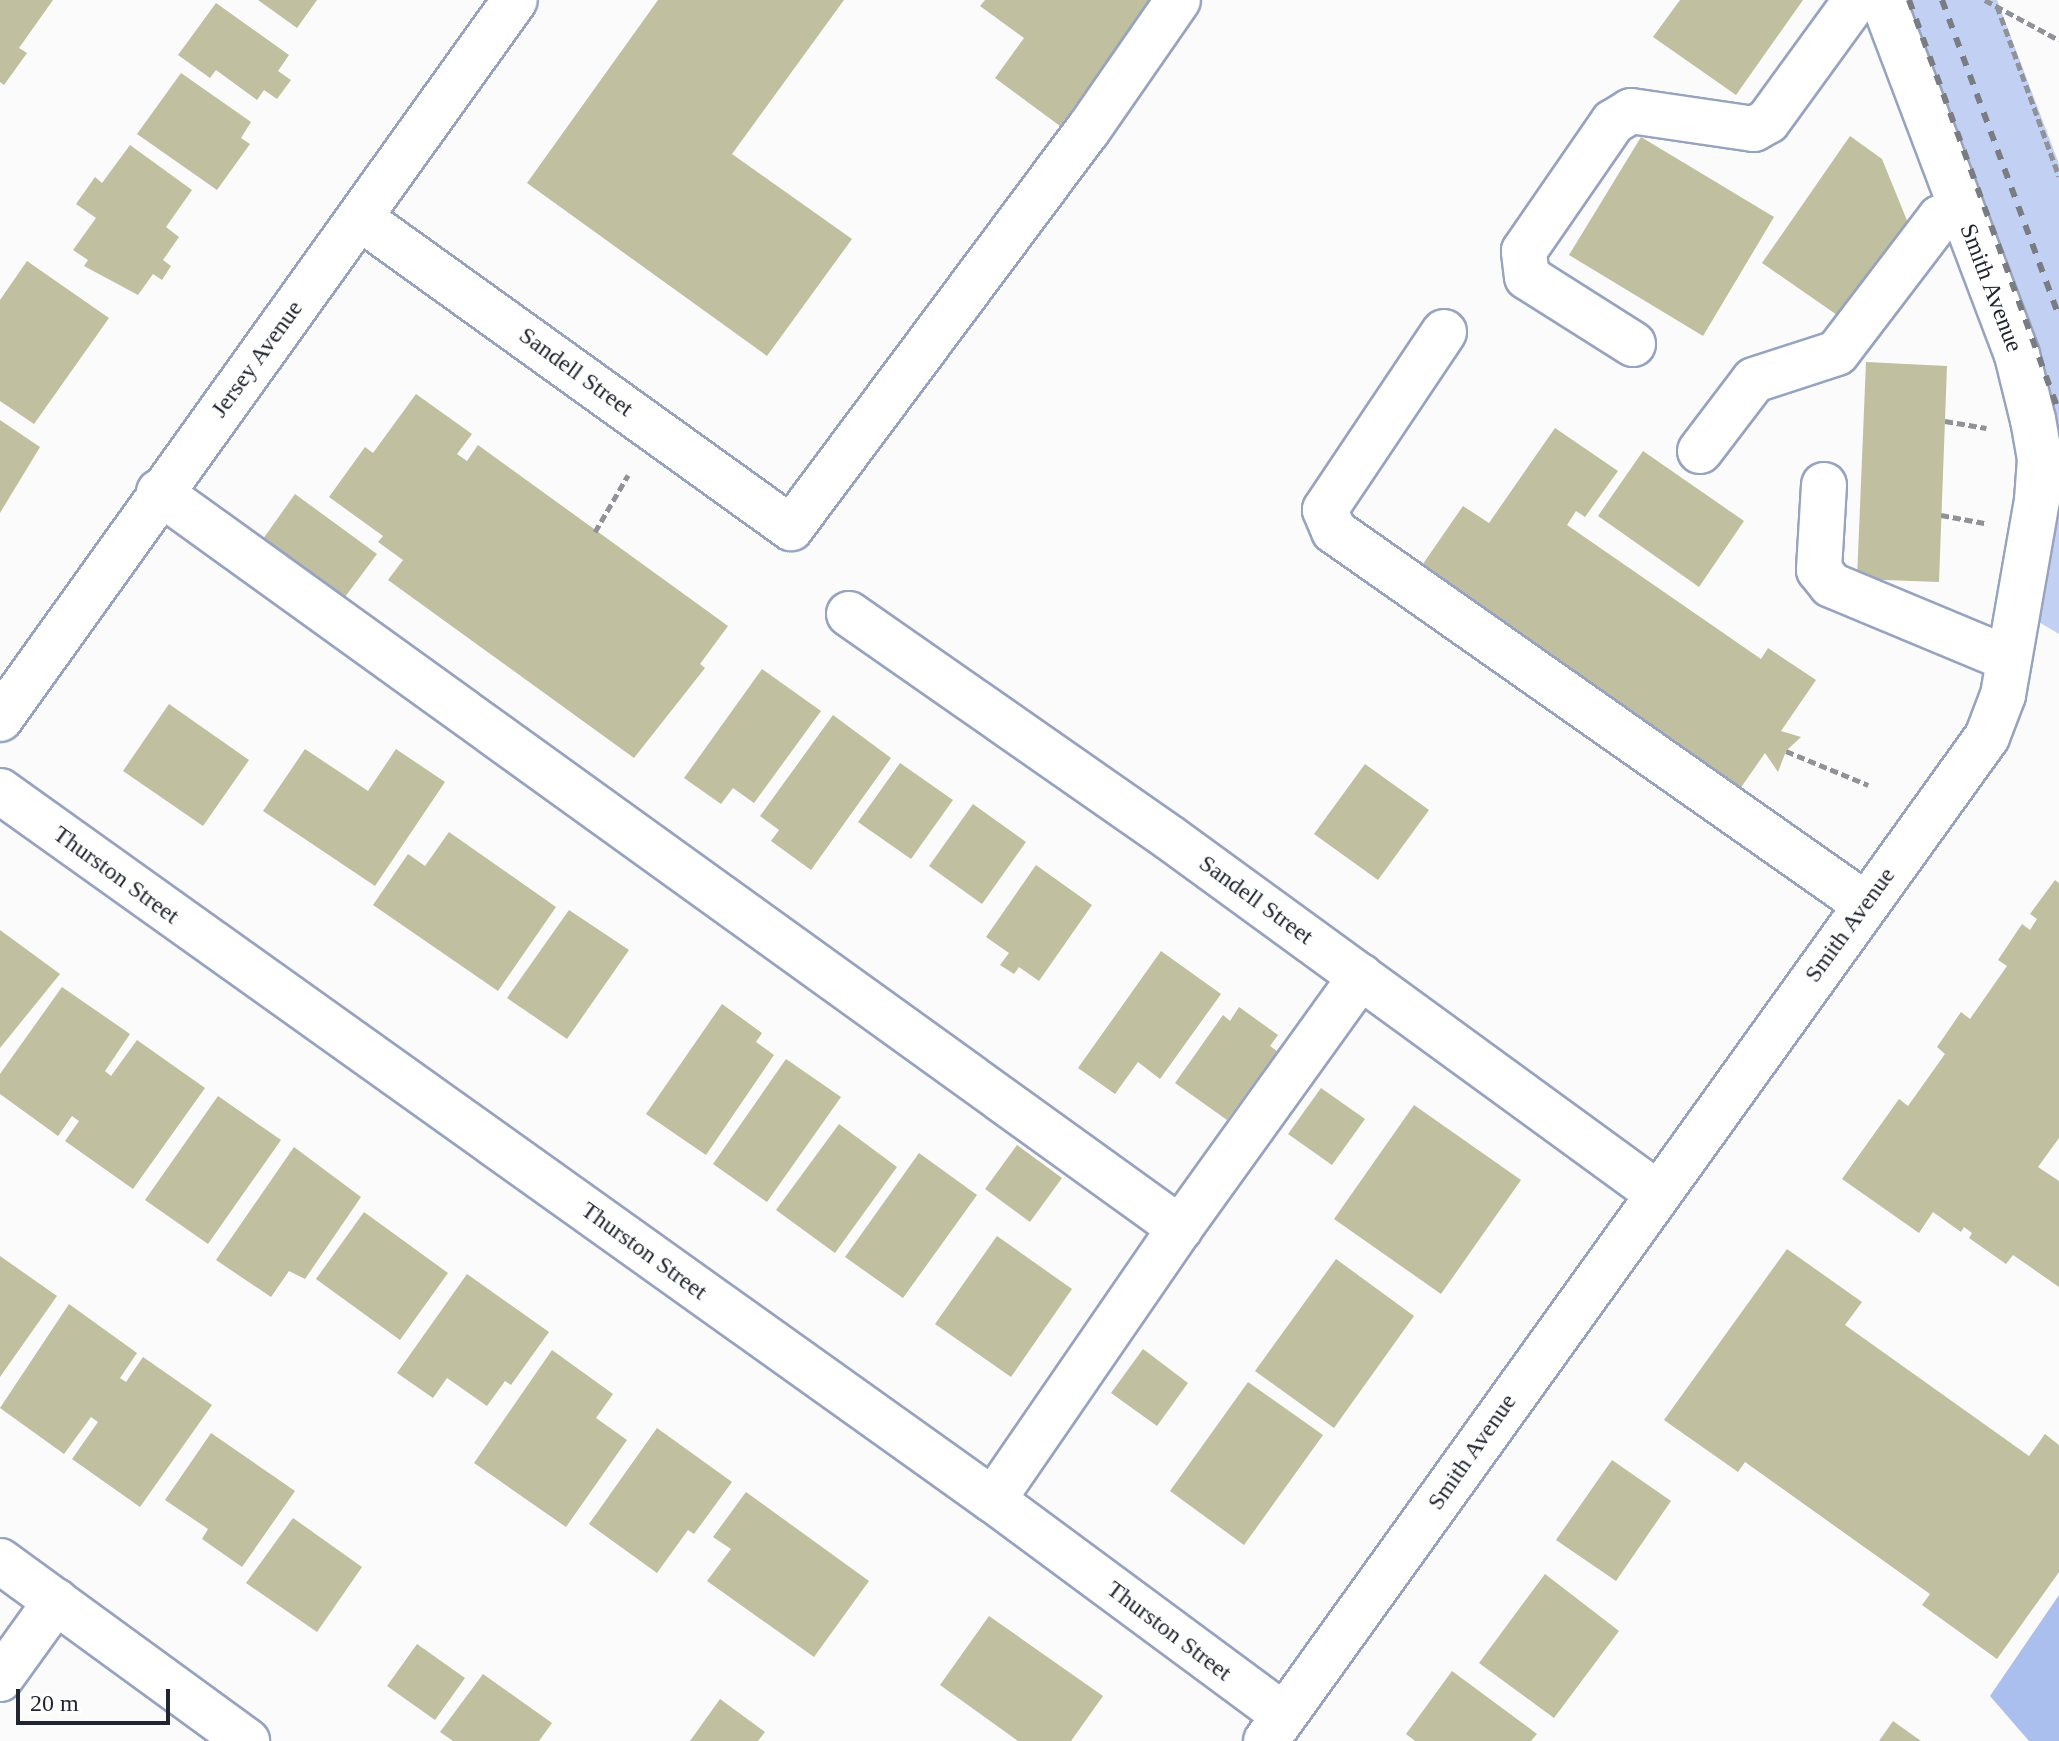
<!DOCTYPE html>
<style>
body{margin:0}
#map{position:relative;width:2059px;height:1741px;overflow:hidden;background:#fbfbfb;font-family:"Times New Roman",serif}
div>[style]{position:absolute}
.green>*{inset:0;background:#c2d1f3}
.forest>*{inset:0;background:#aabfed}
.building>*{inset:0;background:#c0bfa0}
.path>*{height:5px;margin-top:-2.5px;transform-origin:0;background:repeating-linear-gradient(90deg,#909297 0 8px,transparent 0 12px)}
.roads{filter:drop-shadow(2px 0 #97a3bf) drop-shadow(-2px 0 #97a3bf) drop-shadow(0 2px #97a3bf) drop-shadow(0 -2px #97a3bf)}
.minor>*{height:44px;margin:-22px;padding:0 22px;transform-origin:22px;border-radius:22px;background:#fff}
.rail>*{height:6px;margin-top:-3px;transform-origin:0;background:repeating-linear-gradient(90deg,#797c82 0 10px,transparent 0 20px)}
span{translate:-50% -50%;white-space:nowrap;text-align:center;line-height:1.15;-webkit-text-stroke:7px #fff;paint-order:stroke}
.street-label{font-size:24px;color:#212530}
.scale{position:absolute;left:16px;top:1689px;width:154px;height:36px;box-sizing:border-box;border:4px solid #212530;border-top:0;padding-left:10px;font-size:24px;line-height:28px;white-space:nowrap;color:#212530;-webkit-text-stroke:6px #fff;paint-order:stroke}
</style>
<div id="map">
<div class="green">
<i style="clip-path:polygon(1904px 0,1997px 0,2059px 164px,2059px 450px)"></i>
<i style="clip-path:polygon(2059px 494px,2059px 634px,2037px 621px)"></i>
</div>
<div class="forest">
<i style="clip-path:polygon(2059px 1595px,2059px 1741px,2029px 1741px,1990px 1696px)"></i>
</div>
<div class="building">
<i style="clip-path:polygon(0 0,53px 0,19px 48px,27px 53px,4px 85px,0 82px)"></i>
<i style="clip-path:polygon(258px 0,317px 0,297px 28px)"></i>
<i style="clip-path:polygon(658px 0,844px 0,732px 154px,852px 239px,767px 356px,527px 183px)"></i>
<i style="clip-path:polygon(985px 0,1152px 0,1060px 126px,995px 78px,1024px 38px,980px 6px)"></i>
<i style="clip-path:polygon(1680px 0,1803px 0,1736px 95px,1653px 37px)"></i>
<i style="clip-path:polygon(216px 3px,289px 55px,278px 71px,291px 80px,277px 99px,264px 90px,257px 100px,216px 70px,210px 78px,178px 55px)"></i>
<i style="clip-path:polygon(181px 73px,251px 122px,241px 138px,250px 144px,217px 190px,137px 134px)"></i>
<i style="clip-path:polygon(1850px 136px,1882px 159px,1908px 223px,1837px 315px,1762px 263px)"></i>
<i style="clip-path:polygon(1641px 137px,1774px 217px,1703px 336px,1569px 255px)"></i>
<i style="clip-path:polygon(130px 145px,192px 190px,166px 227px,179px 237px,163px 260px,171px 266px,162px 280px,153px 274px,138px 295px,84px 266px,88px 260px,73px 250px,96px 218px,76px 204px,95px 177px,102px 183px)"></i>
<i style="clip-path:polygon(27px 261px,109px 318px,34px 424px,0 401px,0 300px)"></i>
<i style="clip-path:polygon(1866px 362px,1947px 366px,1939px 582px,1857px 579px)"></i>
<i style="clip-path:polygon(416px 394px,472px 434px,457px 454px,467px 461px,478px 445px,728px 626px,700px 664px,705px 668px,634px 758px,388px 580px,403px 560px,378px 542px,383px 536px,329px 497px,365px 447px,373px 453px)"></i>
<i style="clip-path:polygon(0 420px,40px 447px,0 513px)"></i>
<i style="clip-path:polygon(1555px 428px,1618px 471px,1585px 517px,1576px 511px,1567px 525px,1761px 659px,1768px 648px,1816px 680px,1781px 731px,1801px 737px,1786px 751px,1778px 772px,1765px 753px,1735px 796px,1416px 574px,1463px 506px,1489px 523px)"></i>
<i style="clip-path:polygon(1643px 451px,1744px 521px,1699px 587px,1598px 516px)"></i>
<i style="clip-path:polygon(295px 494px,377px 554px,339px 605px,258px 546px)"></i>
<i style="clip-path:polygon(762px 669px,821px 711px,754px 803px,733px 788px,721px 804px,684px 778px)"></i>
<i style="clip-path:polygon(169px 704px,249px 760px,203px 826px,123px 771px)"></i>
<i style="clip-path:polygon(833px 715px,891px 758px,811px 870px,771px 841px,779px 830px,760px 816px)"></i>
<i style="clip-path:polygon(305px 749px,368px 791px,396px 749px,445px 782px,375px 886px,263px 811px)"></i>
<i style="clip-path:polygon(900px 763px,953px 800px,911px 859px,858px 822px)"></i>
<i style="clip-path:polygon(1365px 764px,1429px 810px,1378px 880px,1314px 834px)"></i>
<i style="clip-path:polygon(973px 804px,1026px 842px,982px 904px,929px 866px)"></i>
<i style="clip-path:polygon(449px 832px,556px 907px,498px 991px,373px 905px,408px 854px,425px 866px)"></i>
<i style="clip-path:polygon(1036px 865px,1092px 905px,1039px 981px,1019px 967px,1014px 974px,1000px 965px,1009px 953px,986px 937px)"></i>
<i style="clip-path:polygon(2055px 880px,2059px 883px,2059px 1138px,2038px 1167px,2059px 1181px,2059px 1287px,2013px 1255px,2006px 1264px,1969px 1238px,1972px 1233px,1964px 1227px,1961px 1232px,1933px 1212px,1919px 1233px,1842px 1179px,1899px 1099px,1908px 1106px,1945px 1054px,1937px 1047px,1961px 1012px,1970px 1019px,2007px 966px,1998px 960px,2022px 924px,2030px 930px,2037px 919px,2030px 914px)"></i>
<i style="clip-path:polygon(569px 910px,629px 950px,567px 1039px,507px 998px)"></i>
<i style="clip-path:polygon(0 930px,60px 974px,0 1048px)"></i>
<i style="clip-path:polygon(1161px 951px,1221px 994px,1160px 1079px,1138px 1062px,1115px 1094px,1078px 1068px)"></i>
<i style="clip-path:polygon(62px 987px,130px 1034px,105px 1071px,111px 1076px,137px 1040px,205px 1088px,133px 1189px,65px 1141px,79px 1121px,72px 1116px,58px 1136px,0 1094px,0 1074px)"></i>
<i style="clip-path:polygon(722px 1004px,762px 1033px,756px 1042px,774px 1055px,706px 1155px,646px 1114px)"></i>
<i style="clip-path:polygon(1239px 1007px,1278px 1035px,1270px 1046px,1277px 1051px,1227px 1120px,1175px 1083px,1223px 1015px,1230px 1021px)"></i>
<i style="clip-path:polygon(786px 1059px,841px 1097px,767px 1202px,713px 1164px)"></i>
<i style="clip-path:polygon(1321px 1088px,1365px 1119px,1332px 1165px,1288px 1134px)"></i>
<i style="clip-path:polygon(218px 1096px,281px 1140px,208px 1244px,145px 1200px)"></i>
<i style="clip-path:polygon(1414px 1105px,1521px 1180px,1441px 1294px,1334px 1219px)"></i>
<i style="clip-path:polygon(839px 1124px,897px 1167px,835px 1253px,776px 1210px)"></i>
<i style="clip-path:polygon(1017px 1145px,1062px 1178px,1030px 1222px,985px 1189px)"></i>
<i style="clip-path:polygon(294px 1147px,361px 1197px,305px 1279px,289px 1271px,271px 1297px,216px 1260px)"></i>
<i style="clip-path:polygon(919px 1153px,977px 1195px,903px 1298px,845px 1257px)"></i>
<i style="clip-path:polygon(364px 1212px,448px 1273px,400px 1340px,316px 1279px)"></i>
<i style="clip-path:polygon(997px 1236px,1072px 1289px,1011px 1377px,935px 1324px)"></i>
<i style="clip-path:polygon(1787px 1249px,1862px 1302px,1845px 1325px,2029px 1456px,2045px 1434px,2059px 1445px,2059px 1572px,1997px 1659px,1922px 1605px,1930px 1594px,1745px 1462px,1738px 1472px,1664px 1420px)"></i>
<i style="clip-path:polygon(0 1256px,57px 1296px,0 1377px)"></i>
<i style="clip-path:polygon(1336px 1259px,1414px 1316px,1334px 1428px,1255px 1371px)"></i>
<i style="clip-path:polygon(467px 1274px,549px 1332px,511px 1385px,505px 1381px,487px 1406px,447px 1378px,433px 1398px,397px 1373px)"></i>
<i style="clip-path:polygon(69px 1304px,137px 1353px,120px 1378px,126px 1382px,143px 1357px,212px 1405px,140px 1507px,72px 1459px,98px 1422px,91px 1417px,64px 1454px,0 1408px)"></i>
<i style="clip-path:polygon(1143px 1349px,1188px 1383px,1157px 1426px,1111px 1393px)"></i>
<i style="clip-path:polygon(552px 1350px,613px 1394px,596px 1418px,627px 1440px,566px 1527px,474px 1463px)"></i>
<i style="clip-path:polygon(1248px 1382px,1323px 1435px,1244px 1545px,1170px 1491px)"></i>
<i style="clip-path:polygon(657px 1428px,732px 1482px,694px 1534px,688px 1530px,657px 1573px,589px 1524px)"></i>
<i style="clip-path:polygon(211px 1433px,295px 1491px,242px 1567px,202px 1539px,208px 1529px,165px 1500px)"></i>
<i style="clip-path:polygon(1612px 1460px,1671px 1501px,1616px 1581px,1556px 1540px)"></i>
<i style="clip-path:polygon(746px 1492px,869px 1581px,814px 1657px,707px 1581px,731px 1549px,713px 1537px)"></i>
<i style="clip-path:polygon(293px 1518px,362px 1567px,317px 1632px,246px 1583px)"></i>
<i style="clip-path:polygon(1545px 1574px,1619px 1631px,1554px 1718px,1479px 1663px)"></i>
<i style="clip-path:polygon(989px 1616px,1103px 1696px,1071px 1741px,1018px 1741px,940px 1685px)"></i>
<i style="clip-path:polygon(417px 1644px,465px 1678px,435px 1720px,387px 1686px)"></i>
<i style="clip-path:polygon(1452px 1671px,1537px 1734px,1531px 1741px,1415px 1741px,1406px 1734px)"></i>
<i style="clip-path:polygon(483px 1674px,552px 1723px,539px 1741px,453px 1741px,440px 1732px)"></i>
<i style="clip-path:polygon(720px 1699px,765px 1732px,758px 1741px,690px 1741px)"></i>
<i style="clip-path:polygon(1893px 1721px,1921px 1741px,1879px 1741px)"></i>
</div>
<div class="path">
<i style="left:1985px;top:0;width:84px;rotate:28.4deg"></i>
<i style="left:1997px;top:6px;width:181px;rotate:70deg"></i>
<i style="left:1945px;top:421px;width:42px;rotate:9.7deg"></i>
<i style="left:1941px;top:515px;width:44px;rotate:10.5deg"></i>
<i style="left:595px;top:532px;width:66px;rotate:-59.9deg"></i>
<i style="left:1786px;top:751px;width:89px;rotate:22.5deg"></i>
</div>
<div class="roads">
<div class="minor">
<i style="left:360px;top:218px;width:531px;rotate:35.73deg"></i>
<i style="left:791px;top:528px;width:497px;rotate:-53.3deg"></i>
<i style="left:1088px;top:130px;width:158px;rotate:-55.3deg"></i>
<i style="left:1444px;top:332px;width:214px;rotate:123.8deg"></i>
<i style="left:1325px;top:510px;width:23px;rotate:67deg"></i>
<i style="left:1334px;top:531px;width:649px;rotate:35.09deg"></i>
<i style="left:1633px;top:344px;width:125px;rotate:-147.7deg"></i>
<i style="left:1527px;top:277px;width:26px;rotate:-97deg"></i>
<i style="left:1524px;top:251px;width:157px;rotate:-55.4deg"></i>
<i style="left:1613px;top:122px;width:21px;rotate:-31deg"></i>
<i style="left:1631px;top:111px;width:124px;rotate:8.3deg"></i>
<i style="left:1754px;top:129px;width:16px;rotate:-30deg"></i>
<i style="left:1768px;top:121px;width:150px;rotate:-54deg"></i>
<i style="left:1700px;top:451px;width:89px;rotate:-52.7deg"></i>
<i style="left:1754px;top:380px;width:87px;rotate:-18deg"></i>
<i style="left:1837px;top:353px;width:170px;rotate:-52.7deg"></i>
<i style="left:1940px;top:218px;width:23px;rotate:-18deg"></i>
<i style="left:1824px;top:485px;width:85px;rotate:93.4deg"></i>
<i style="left:1819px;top:570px;width:19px;rotate:51deg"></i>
<i style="left:1831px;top:585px;width:190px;rotate:22.6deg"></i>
<i style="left:159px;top:492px;width:1259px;rotate:35.79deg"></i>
<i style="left:1180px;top:1228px;width:310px;rotate:-54.3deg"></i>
<i style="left:849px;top:614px;width:391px;rotate:34.9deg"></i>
<i style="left:1170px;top:838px;width:603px;rotate:36.09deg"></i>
<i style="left:0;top:719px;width:884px;rotate:-54.39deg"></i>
<i style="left:0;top:791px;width:1220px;rotate:35.53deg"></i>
<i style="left:993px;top:1500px;width:362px;rotate:36.5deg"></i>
<i style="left:993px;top:1500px;width:330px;rotate:-55.5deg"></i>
<i style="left:0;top:1561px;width:306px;rotate:36.1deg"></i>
<i style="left:0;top:1679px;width:96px;rotate:-54.3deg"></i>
<i style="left:1266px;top:1741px;width:1236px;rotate:-54.32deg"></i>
<i style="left:1987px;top:737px;width:45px;rotate:-69.1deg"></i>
<i style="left:2003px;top:695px;width:198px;rotate:-80.1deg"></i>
<i style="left:2037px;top:500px;width:41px;rotate:-85.8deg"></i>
<i style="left:2040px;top:459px;width:40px;rotate:-100deg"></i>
<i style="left:2033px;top:420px;width:67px;rotate:-103.8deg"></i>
<i style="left:2017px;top:355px;width:379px;rotate:-110.7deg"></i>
</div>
</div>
<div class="rail">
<i style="left:1909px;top:0;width:439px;rotate:70deg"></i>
<i style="left:1942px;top:0;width:338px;rotate:69.7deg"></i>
</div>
<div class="street-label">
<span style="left:1991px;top:288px;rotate:69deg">Smith Avenue</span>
<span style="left:257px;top:359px;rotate:-54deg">Jersey Avenue</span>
<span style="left:576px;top:372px;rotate:36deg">Sandell Street</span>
<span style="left:116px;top:875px;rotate:36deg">Thurston Street</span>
<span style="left:1256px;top:900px;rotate:36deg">Sandell Street</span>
<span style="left:1850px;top:925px;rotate:-54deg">Smith Avenue</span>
<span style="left:644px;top:1251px;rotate:36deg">Thurston Street</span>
<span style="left:1472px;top:1452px;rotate:-55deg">Smith Avenue</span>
<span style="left:1169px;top:1631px;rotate:37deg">Thurston Street</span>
</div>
<div class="scale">20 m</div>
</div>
